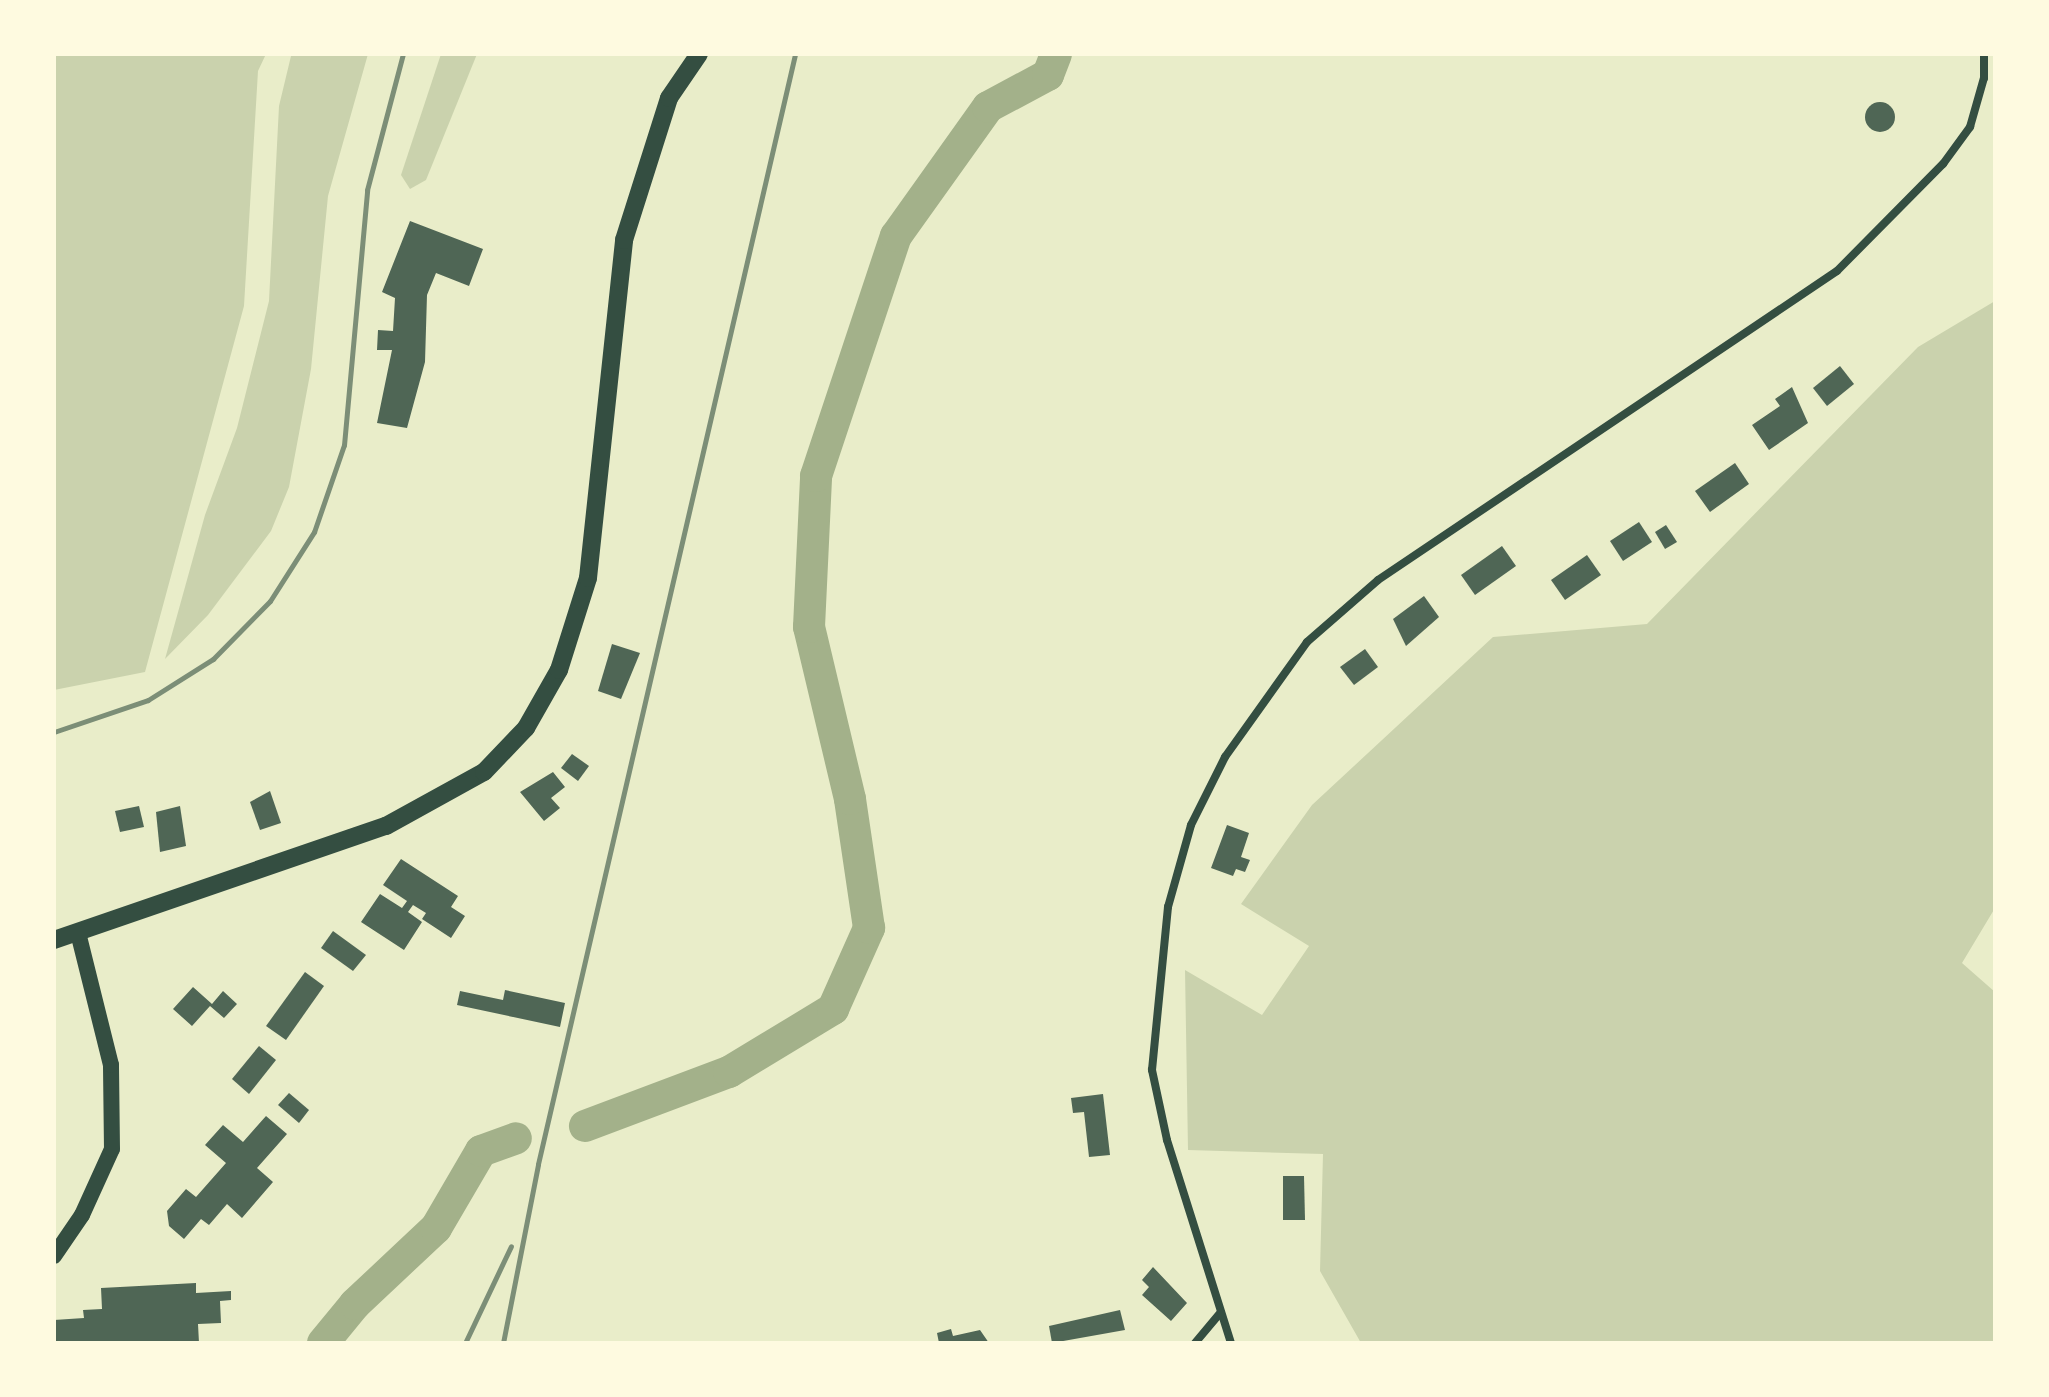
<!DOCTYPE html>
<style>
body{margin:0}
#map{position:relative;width:2049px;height:1397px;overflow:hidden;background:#e9edc9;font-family:Lato,sans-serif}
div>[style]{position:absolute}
.green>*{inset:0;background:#cad2ad}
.river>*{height:32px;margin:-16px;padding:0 16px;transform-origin:16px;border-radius:16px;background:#a3b18a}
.building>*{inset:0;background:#4f6655}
.round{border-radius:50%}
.minor>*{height:8px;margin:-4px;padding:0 4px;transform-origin:4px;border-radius:4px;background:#344e41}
.secondary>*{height:16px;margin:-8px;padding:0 8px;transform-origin:8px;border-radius:8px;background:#344e41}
.trunk>*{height:18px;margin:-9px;padding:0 9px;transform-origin:9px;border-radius:9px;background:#344e41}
.rail>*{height:5px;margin:-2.5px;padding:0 2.5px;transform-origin:2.5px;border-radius:2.5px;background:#7c8e77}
span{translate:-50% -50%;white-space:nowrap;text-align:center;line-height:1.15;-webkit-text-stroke:6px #fefae0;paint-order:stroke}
.frame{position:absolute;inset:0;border:56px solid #fefae0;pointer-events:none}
</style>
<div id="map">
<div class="green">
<i style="clip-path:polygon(54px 54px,266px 54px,258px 71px,244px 306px,145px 672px,54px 690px)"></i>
<i style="clip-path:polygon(368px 54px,328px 196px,311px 369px,289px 487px,271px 531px,208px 615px,165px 659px,205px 515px,237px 428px,269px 301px,279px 106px,291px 56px)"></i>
<i style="clip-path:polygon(441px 54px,477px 54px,426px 180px,410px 189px,401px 175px)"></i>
<i style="clip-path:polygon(1995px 301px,1995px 908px,1962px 963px,1995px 992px,1995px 1343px,1361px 1343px,1320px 1271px,1323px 1154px,1188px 1150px,1185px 970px,1262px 1015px,1309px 946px,1241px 904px,1312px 805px,1493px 637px,1647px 624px,1918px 347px)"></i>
</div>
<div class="river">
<i style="left:585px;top:1126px;width:154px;rotate:-20.6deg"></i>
<i style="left:729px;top:1072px;width:122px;rotate:-31.2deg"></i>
<i style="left:833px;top:1009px;width:89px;rotate:-66deg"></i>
<i style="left:869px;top:928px;width:130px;rotate:-98.4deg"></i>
<i style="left:850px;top:799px;width:177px;rotate:-103.4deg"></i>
<i style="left:809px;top:627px;width:151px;rotate:-87.3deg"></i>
<i style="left:816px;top:476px;width:253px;rotate:-71.6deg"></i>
<i style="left:896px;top:236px;width:158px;rotate:-54.5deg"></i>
<i style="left:988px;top:107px;width:68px;rotate:-28.1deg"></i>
<i style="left:1048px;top:75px;width:22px;rotate:-69deg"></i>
<i style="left:323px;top:1343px;width:50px;rotate:-50.6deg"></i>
<i style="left:355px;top:1304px;width:111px;rotate:-43.2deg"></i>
<i style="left:436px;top:1228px;width:89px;rotate:-59.7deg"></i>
<i style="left:481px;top:1151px;width:37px;rotate:-20deg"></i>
</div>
<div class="building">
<i class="round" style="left:1865px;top:102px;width:30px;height:30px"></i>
<i style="clip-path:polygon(410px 221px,483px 249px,469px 286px,436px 273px,427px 295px,425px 362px,407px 428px,377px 423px,392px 350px,377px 350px,378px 330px,393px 331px,395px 298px,382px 292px)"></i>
<i style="clip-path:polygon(1840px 366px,1854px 384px,1827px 406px,1813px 388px)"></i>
<i style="clip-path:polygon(1792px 387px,1808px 423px,1769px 450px,1752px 425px,1780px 406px,1775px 399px)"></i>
<i style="clip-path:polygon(1735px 463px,1749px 484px,1710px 512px,1695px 491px)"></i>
<i style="clip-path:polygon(1639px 522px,1652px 542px,1623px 561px,1610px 541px)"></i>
<i style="clip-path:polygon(1666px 525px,1677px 542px,1665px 549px,1655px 532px)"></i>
<i style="clip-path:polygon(1502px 546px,1516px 566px,1475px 595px,1461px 575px)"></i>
<i style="clip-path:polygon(1587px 555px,1601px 575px,1565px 600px,1551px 580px)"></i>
<i style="clip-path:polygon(1424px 596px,1439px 617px,1406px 646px,1393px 619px)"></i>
<i style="clip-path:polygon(612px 644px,640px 653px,621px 699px,598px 691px)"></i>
<i style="clip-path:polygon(1365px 649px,1378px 667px,1354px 685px,1340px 667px)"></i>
<i style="clip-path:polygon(572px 754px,589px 766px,578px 781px,561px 768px)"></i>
<i style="clip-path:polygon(553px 772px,565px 787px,551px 798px,560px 808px,544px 821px,520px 792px)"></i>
<i style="clip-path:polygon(270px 791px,281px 823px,260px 830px,250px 802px)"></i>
<i style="clip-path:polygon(139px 806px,144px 827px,120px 832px,115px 811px)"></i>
<i style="clip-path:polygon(180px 806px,186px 846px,160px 852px,156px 812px)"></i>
<i style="clip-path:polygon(1227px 825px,1249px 833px,1241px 857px,1250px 860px,1245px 872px,1236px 869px,1233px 876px,1211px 868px)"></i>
<i style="clip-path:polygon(401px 859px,458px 896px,451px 907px,465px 916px,451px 938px,422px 919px,426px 913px,413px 905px,408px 912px,422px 922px,404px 950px,361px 922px,380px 894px,402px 908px,407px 901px,383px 885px)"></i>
<i style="clip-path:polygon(333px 931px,366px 955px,353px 971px,321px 948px)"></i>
<i style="clip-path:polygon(305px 972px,324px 986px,286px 1040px,266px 1026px)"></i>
<i style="clip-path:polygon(193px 987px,212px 1004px,223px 991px,237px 1004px,224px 1018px,210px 1006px,192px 1026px,173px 1009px)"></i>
<i style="clip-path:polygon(505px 990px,565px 1003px,560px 1027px,457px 1005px,460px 991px,503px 1000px)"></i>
<i style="clip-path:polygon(259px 1046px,276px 1060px,249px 1094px,232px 1079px)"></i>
<i style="clip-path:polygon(289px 1093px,309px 1110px,299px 1123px,278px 1105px)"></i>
<i style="clip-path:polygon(1103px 1094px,1110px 1155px,1089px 1157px,1084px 1112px,1073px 1113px,1071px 1098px)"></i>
<i style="clip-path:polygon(266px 1116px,287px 1134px,257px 1168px,273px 1182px,242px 1218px,227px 1204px,209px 1225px,201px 1219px,184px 1239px,169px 1226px,167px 1211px,186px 1189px,196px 1197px,226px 1163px,205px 1145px,223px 1125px,243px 1142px)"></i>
<i style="clip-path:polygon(1283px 1176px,1304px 1176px,1305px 1220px,1283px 1220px)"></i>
<i style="clip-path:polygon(1153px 1267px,1187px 1303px,1171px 1321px,1142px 1295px,1149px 1287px,1142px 1280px)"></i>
<i style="clip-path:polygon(196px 1283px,196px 1293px,231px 1291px,231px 1300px,220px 1301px,221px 1323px,198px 1324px,199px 1343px,54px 1343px,54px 1320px,84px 1318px,83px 1310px,102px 1309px,101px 1288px)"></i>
<i style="clip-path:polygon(1120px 1310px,1125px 1330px,1052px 1343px,1049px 1326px)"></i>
<i style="clip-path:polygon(951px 1329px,953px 1336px,980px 1330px,989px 1343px,939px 1343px,937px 1333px)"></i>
</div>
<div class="minor">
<i style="left:1195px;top:1343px;width:40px;rotate:-50deg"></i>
<i style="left:1231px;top:1343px;width:213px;rotate:-107.5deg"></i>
<i style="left:1167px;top:1140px;width:72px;rotate:-102.1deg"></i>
<i style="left:1152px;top:1070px;width:164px;rotate:-84.4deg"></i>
<i style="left:1168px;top:907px;width:85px;rotate:-74.3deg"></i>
<i style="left:1191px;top:825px;width:76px;rotate:-63.4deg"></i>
<i style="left:1225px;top:757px;width:141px;rotate:-54.5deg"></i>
<i style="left:1307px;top:642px;width:94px;rotate:-41.1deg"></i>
<i style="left:1378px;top:580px;width:553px;rotate:-33.95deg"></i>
<i style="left:1837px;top:271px;width:151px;rotate:-45.3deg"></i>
<i style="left:1943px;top:164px;width:46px;rotate:-53.9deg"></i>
<i style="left:1970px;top:127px;width:51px;rotate:-74.1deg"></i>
<i style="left:1984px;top:78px;width:24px;rotate:-90deg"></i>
</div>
<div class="secondary">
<i style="left:54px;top:1256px;width:50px;rotate:-55.7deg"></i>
<i style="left:82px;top:1215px;width:72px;rotate:-65.6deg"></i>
<i style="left:112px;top:1149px;width:84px;rotate:-90.7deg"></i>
<i style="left:111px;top:1065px;width:136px;rotate:-104deg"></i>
</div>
<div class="trunk">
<i style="left:54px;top:940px;width:351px;rotate:-19deg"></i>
<i style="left:386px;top:826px;width:112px;rotate:-28.9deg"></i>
<i style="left:484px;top:772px;width:61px;rotate:-46.3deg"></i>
<i style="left:526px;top:728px;width:67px;rotate:-60.4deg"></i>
<i style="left:559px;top:670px;width:96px;rotate:-72.5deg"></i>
<i style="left:588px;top:578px;width:340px;rotate:-83.9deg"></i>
<i style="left:624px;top:240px;width:149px;rotate:-72.4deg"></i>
<i style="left:669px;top:98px;width:53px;rotate:-55.7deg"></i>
</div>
<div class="rail">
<i style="left:54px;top:732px;width:99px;rotate:-18.8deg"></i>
<i style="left:148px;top:700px;width:77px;rotate:-32.2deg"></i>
<i style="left:213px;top:659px;width:81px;rotate:-45.5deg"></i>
<i style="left:270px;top:601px;width:82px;rotate:-57.5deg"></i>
<i style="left:314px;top:532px;width:92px;rotate:-71deg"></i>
<i style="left:344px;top:445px;width:256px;rotate:-84.8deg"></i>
<i style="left:367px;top:190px;width:141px;rotate:-75.2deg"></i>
<i style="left:465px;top:1343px;width:107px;rotate:-64.6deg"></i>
<i style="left:503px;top:1343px;width:182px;rotate:-78.9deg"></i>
<i style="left:538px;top:1164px;width:1139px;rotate:-76.96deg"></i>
</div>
<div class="frame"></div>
</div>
